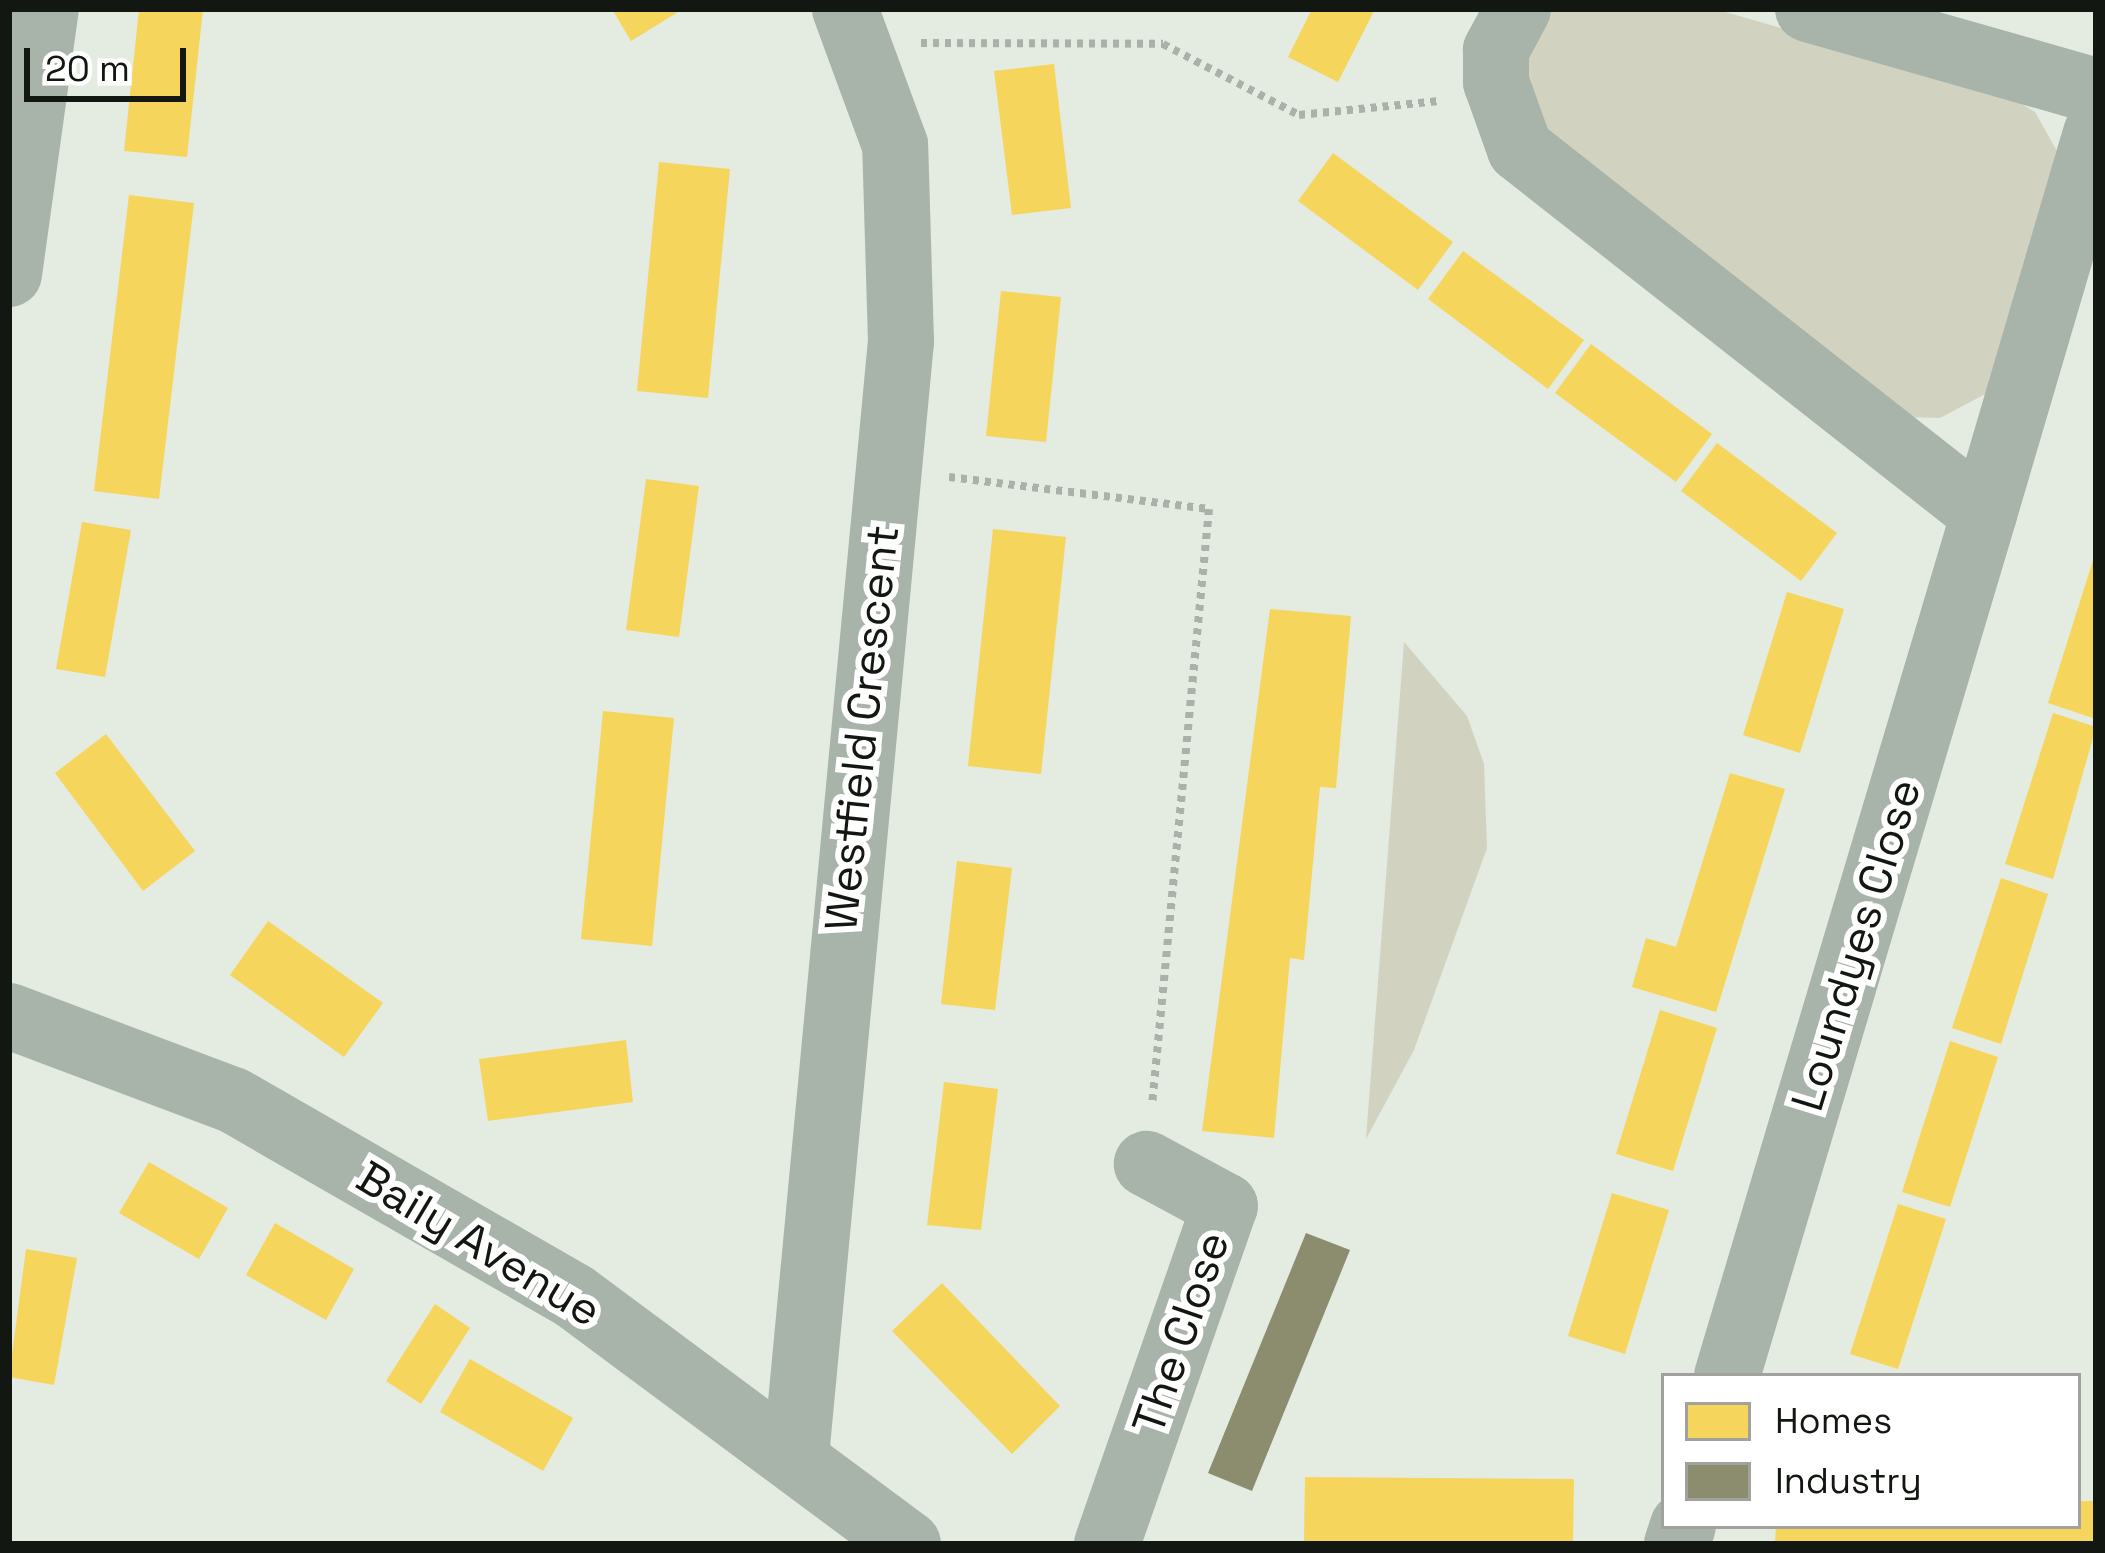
<!DOCTYPE html>
<style>
body{margin:0}
#map{position:relative;width:2105px;height:1553px;overflow:hidden;background:#e4ebe1;font-family:"Space Grotesk",sans-serif}
div>[style]{position:absolute}
.green>*{inset:0;background:#d2d2c1}
.homes>*{inset:0;background:#f6d55c}
.industry>*{inset:0;background:#8c8c6e}
.path>*{height:8px;margin-top:-4px;transform-origin:0;background:repeating-linear-gradient(90deg,#a8b1aa 0 6px,transparent 0 12px)}
.minor>*{height:66px;margin:-33px;padding:0 33px;transform-origin:33px;border-radius:33px;background:#a8b3aa}
span{translate:-50% -50%;white-space:nowrap;text-align:center;line-height:1.15;-webkit-text-stroke:12px #fff;paint-order:stroke}
.street-label{font-size:45px;color:#131711}
.frame{position:absolute;inset:0;border:12px solid #131711;pointer-events:none}
.legend{position:absolute;left:1661px;top:1373px;width:420px;height:156px;box-sizing:border-box;background:#fff;border:3px solid #a1a2a0;margin:0;padding:15px 21px;list-style:none;font-size:36px;color:#131711}
.legend li{display:flex;align-items:center;gap:24px;height:60px}
.legend b{width:60px;border:3px solid #a1a2a0}
.scale{position:absolute;left:24px;top:48px;width:162px;height:54px;box-sizing:border-box;border:6px solid #131711;border-top:0;padding-left:15px;font-size:36px;line-height:42px;white-space:nowrap;color:#131711;-webkit-text-stroke:9px #fff;paint-order:stroke}
</style>
<div id="map">
<div class="green">
<i style="clip-path:polygon(1553px 9px,1715px 9px,2002px 92px,2035px 112px,2057px 151px,1989px 392px,1940px 418px,1899px 417px,1523px 113px,1527px 37px)"></i>
<i style="clip-path:polygon(1404px 642px,1467px 716px,1484px 764px,1487px 848px,1414px 1050px,1366px 1139px)"></i>
</div>
<div class="homes">
<i style="clip-path:polygon(139px 9px,203px 9px,187px 157px,124px 151px)"></i>
<i style="clip-path:polygon(612px 9px,683px 9px,631px 41px)"></i>
<i style="clip-path:polygon(1312px 9px,1375px 9px,1338px 82px,1288px 57px)"></i>
<i style="clip-path:polygon(1054px 64px,1071px 208px,1012px 215px,994px 71px)"></i>
<i style="clip-path:polygon(1333px 153px,1453px 242px,1418px 290px,1298px 201px)"></i>
<i style="clip-path:polygon(659px 162px,730px 169px,708px 398px,637px 391px)"></i>
<i style="clip-path:polygon(129px 195px,194px 203px,159px 499px,94px 491px)"></i>
<i style="clip-path:polygon(1463px 251px,1584px 340px,1548px 389px,1428px 299px)"></i>
<i style="clip-path:polygon(1001px 291px,1061px 297px,1046px 442px,986px 436px)"></i>
<i style="clip-path:polygon(1591px 344px,1712px 434px,1676px 482px,1555px 393px)"></i>
<i style="clip-path:polygon(1717px 443px,1837px 533px,1801px 581px,1681px 491px)"></i>
<i style="clip-path:polygon(646px 479px,699px 486px,679px 637px,626px 630px)"></i>
<i style="clip-path:polygon(82px 522px,131px 530px,105px 677px,56px 669px)"></i>
<i style="clip-path:polygon(993px 529px,1066px 537px,1041px 774px,968px 766px)"></i>
<i style="clip-path:polygon(2095px 554px,2096px 554px,2096px 719px,2048px 703px)"></i>
<i style="clip-path:polygon(1787px 592px,1844px 609px,1800px 753px,1743px 735px)"></i>
<i style="clip-path:polygon(1270px 609px,1351px 616px,1336px 788px,1320px 787px,1304px 960px,1290px 958px,1274px 1138px,1202px 1131px)"></i>
<i style="clip-path:polygon(603px 711px,674px 718px,652px 946px,581px 939px)"></i>
<i style="clip-path:polygon(2053px 713px,2096px 727px,2053px 879px,2005px 864px)"></i>
<i style="clip-path:polygon(106px 734px,195px 851px,143px 891px,55px 773px)"></i>
<i style="clip-path:polygon(1730px 773px,1785px 789px,1716px 1012px,1632px 987px,1646px 938px,1676px 947px)"></i>
<i style="clip-path:polygon(957px 861px,1012px 868px,995px 1010px,941px 1004px)"></i>
<i style="clip-path:polygon(2001px 878px,2048px 894px,2001px 1044px,1952px 1028px)"></i>
<i style="clip-path:polygon(268px 921px,383px 1003px,344px 1057px,230px 975px)"></i>
<i style="clip-path:polygon(1660px 1010px,1717px 1028px,1673px 1171px,1616px 1154px)"></i>
<i style="clip-path:polygon(626px 1040px,633px 1102px,488px 1121px,479px 1059px)"></i>
<i style="clip-path:polygon(1950px 1041px,1998px 1057px,1950px 1207px,1902px 1192px)"></i>
<i style="clip-path:polygon(944px 1082px,998px 1089px,981px 1230px,927px 1225px)"></i>
<i style="clip-path:polygon(149px 1162px,228px 1208px,199px 1259px,119px 1213px)"></i>
<i style="clip-path:polygon(1612px 1193px,1669px 1210px,1625px 1354px,1568px 1336px)"></i>
<i style="clip-path:polygon(1898px 1204px,1946px 1219px,1898px 1369px,1850px 1354px)"></i>
<i style="clip-path:polygon(275px 1223px,354px 1269px,326px 1320px,246px 1275px)"></i>
<i style="clip-path:polygon(26px 1249px,77px 1258px,54px 1385px,9px 1377px)"></i>
<i style="clip-path:polygon(942px 1283px,1060px 1406px,1012px 1454px,892px 1331px)"></i>
<i style="clip-path:polygon(435px 1304px,470px 1328px,421px 1404px,386px 1381px)"></i>
<i style="clip-path:polygon(470px 1359px,573px 1418px,543px 1471px,440px 1412px)"></i>
<i style="clip-path:polygon(1305px 1477px,1574px 1479px,1573px 1544px,1304px 1542px)"></i>
<i style="clip-path:polygon(2078px 1501px,2096px 1501px,2096px 1544px,1775px 1544px,1776px 1526px,2078px 1526px)"></i>
</div>
<div class="industry">
<i style="clip-path:polygon(1306px 1233px,1350px 1250px,1252px 1491px,1208px 1473px)"></i>
</div>
<div class="path">
<i style="left:921px;top:43px;width:242px;rotate:0.2deg"></i>
<i style="left:1163px;top:44px;width:153px;rotate:27.6deg"></i>
<i style="left:1299px;top:115px;width:141px;rotate:-5.7deg"></i>
<i style="left:949px;top:477px;width:262px;rotate:7deg"></i>
<i style="left:1209px;top:509px;width:599px;rotate:95.46deg"></i>
</div>
<div class="minor">
<i style="left:1518px;top:9px;width:47px;rotate:118.2deg"></i>
<i style="left:1496px;top:50px;width:32px;rotate:90deg"></i>
<i style="left:1496px;top:82px;width:71px;rotate:70.3deg"></i>
<i style="left:1520px;top:149px;width:590px;rotate:38.19deg"></i>
<i style="left:1984px;top:514px;width:899px;rotate:106.6deg"></i>
<i style="left:1808px;top:9px;width:299px;rotate:15.9deg"></i>
<i style="left:9px;top:274px;width:268px;rotate:-82.1deg"></i>
<i style="left:1984px;top:514px;width:397px;rotate:-73.6deg"></i>
<i style="left:9px;top:1016px;width:239px;rotate:20.6deg"></i>
<i style="left:233px;top:1100px;width:393px;rotate:29.9deg"></i>
<i style="left:574px;top:1296px;width:416px;rotate:36.6deg"></i>
<i style="left:796px;top:1456px;width:1119px;rotate:-84.62deg"></i>
<i style="left:901px;top:342px;width:197px;rotate:-91.7deg"></i>
<i style="left:895px;top:145px;width:145px;rotate:-110.2deg"></i>
<i style="left:1107px;top:1544px;width:358px;rotate:-70.8deg"></i>
<i style="left:1225px;top:1206px;width:89px;rotate:-151.7deg"></i>
<i style="left:1677px;top:1544px;width:19px;rotate:-72deg"></i>
</div>
<div class="street-label">
<span style="left:862px;top:728px;rotate:-84deg">Westfield Crescent</span>
<span style="left:1856px;top:945px;rotate:-73deg">Loundyes Close</span>
<span style="left:479px;top:1244px;rotate:31deg">Baily Avenue</span>
<span style="left:1181px;top:1333px;rotate:-71deg">The Close</span>
</div>
<div class="frame"></div>
<ul class="legend">
<li><b style="height:33px;background:#f6d55c"></b>Homes</li>
<li><b style="height:33px;background:#8c8c6e"></b>Industry</li>
</ul>
<div class="scale">20 m</div>
</div>
